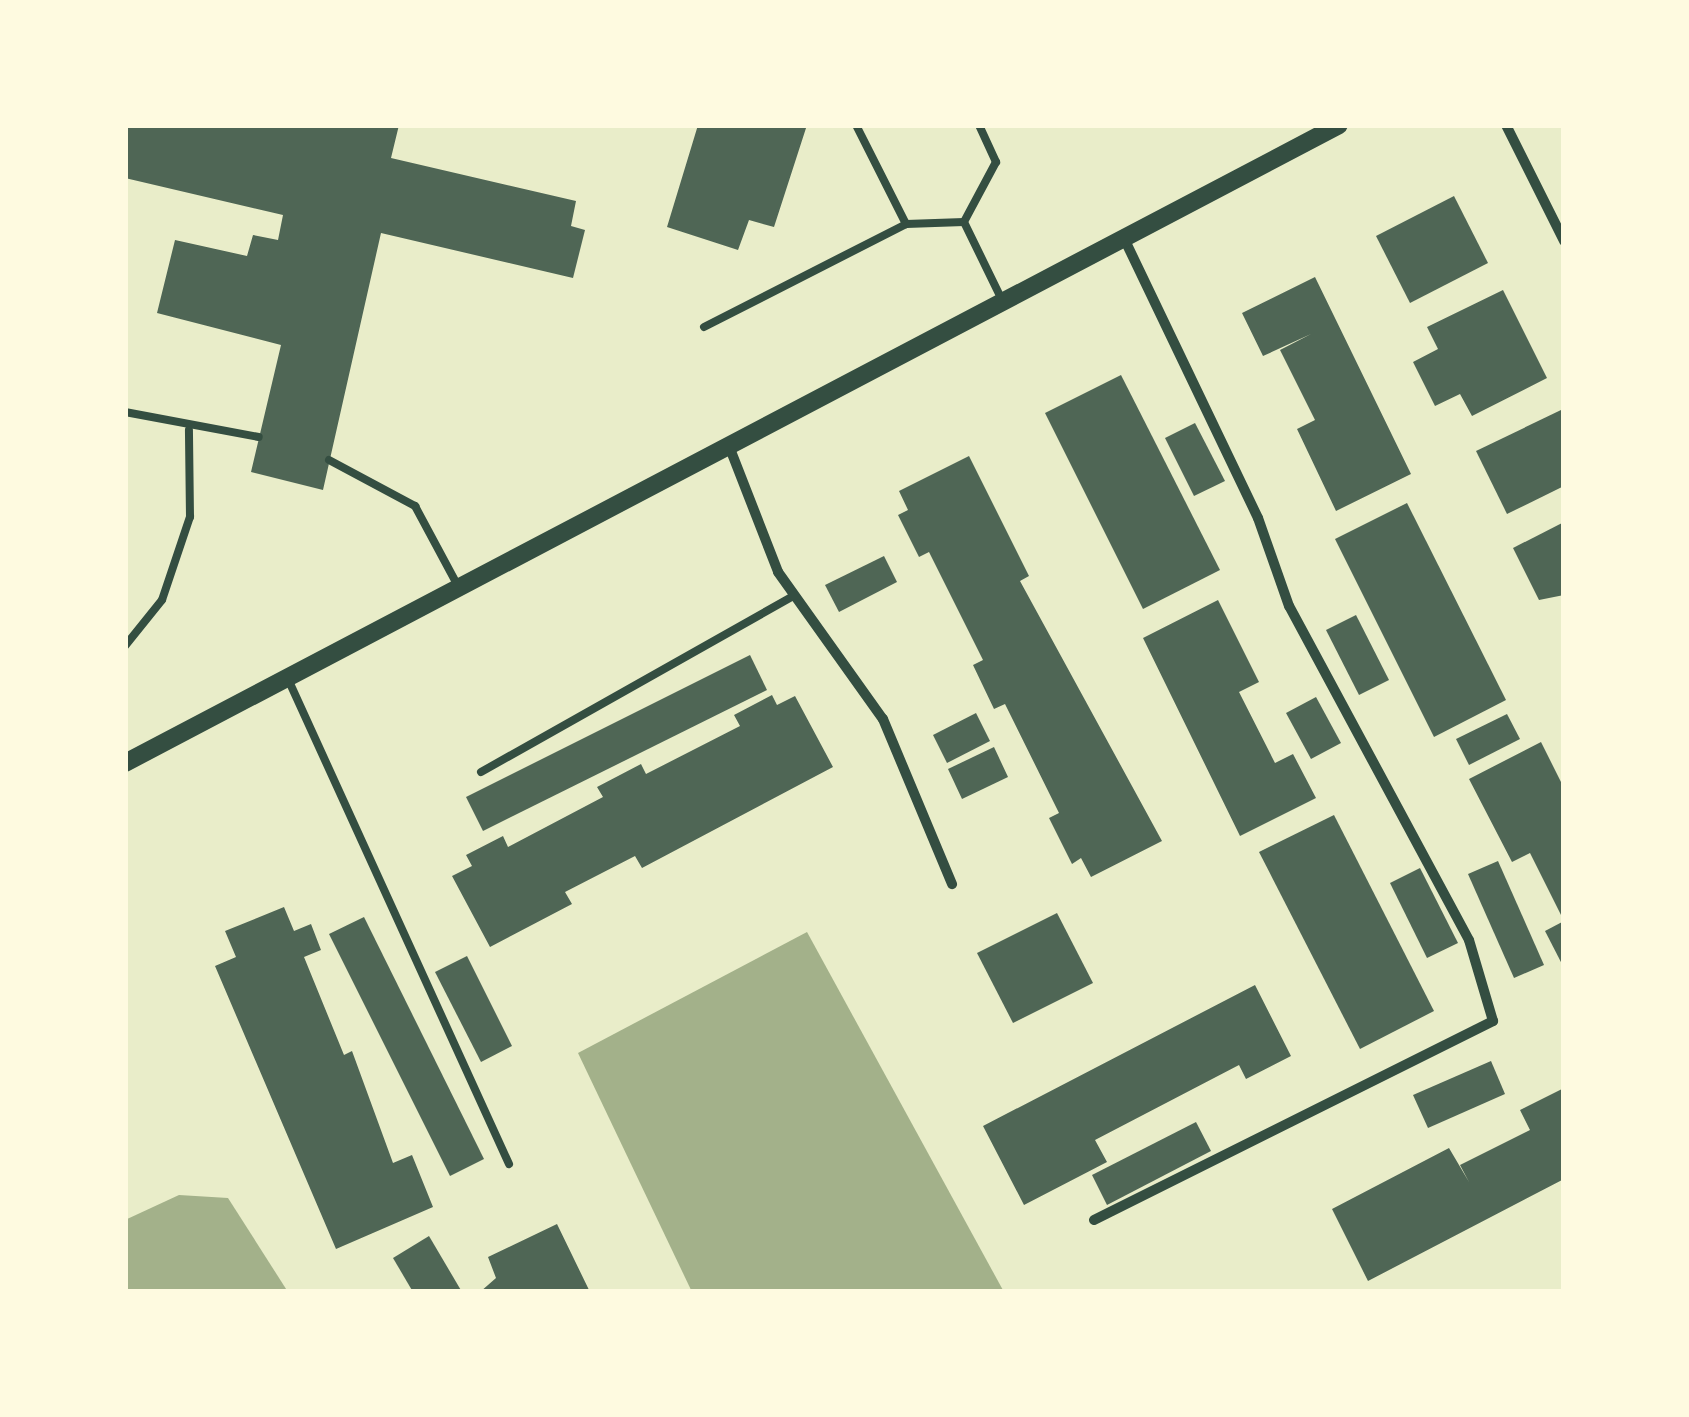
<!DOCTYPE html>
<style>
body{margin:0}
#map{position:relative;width:1689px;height:1417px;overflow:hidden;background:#e9edc9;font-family:"Alegreya Sans",sans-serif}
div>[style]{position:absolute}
.water>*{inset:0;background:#a3b18a}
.building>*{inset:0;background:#4f6655}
.service>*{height:8px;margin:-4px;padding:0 4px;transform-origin:4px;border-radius:4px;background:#344e41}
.minor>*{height:10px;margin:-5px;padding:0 5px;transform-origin:5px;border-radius:5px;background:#344e41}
.tertiary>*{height:18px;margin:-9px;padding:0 9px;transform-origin:9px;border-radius:9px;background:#344e41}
span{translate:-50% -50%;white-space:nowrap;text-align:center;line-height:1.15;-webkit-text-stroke:10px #fefae0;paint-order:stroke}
.frame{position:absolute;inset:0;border:128px solid #fefae0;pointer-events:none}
</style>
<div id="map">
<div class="water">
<i style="clip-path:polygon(807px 932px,1004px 1292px,692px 1292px,578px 1053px)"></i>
<i style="clip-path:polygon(179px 1195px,228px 1198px,288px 1292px,125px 1292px,125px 1220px)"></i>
</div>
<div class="building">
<i style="clip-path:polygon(125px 125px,399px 125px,391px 158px,576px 201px,571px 226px,585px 230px,573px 278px,381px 233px,323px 490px,251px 472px,281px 345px,157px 313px,175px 240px,247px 256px,253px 235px,278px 240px,283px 215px,125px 178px)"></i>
<i style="clip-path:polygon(698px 125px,807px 125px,774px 227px,749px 220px,738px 250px,667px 227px)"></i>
<i style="clip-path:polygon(1454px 196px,1488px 263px,1410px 303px,1376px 236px)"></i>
<i style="clip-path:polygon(1315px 277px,1411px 474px,1336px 511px,1297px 429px,1315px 420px,1280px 350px,1311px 334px,1263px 356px,1242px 313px)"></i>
<i style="clip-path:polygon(1503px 290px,1547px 378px,1472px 416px,1460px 394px,1435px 406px,1413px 362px,1438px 349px,1427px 327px)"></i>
<i style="clip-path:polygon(1121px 375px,1220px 570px,1143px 609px,1045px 413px)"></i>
<i style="clip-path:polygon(1561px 410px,1564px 486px,1507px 514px,1476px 451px)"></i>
<i style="clip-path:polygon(1195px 423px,1225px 481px,1194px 496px,1165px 438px)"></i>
<i style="clip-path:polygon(969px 456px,1029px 576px,1020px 581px,1162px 841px,1091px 877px,1081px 858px,1072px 864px,1049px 818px,1059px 813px,1005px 704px,994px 709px,973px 665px,983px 660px,929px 552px,919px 557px,898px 515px,908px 510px,899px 491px)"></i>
<i style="clip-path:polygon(1407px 503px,1506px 700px,1434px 737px,1335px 539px)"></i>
<i style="clip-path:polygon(1564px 522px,1564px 595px,1539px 600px,1513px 548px)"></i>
<i style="clip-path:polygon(884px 556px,897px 582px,839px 612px,825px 585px)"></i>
<i style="clip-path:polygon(1218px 600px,1259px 682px,1239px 692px,1275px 763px,1293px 754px,1316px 798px,1240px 836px,1143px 638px)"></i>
<i style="clip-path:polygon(1356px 615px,1389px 680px,1359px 695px,1326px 630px)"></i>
<i style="clip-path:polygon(750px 655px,767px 690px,483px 831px,466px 797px)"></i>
<i style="clip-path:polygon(772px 695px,777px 705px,795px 696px,833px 767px,642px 868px,635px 856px,565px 892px,572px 904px,490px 947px,452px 876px,472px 866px,466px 855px,503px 836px,508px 847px,603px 797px,597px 787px,641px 764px,646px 774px,740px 726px,734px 715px)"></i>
<i style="clip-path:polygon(1316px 697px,1341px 743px,1311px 759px,1286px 713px)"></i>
<i style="clip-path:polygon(976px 713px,990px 741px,947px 763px,933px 735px)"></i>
<i style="clip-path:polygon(1507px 714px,1520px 739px,1469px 765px,1456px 739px)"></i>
<i style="clip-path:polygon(1541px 742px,1564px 788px,1564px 921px,1530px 853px,1512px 862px,1469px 779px)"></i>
<i style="clip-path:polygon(994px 747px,1008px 777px,962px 799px,948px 769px)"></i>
<i style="clip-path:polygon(1334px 815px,1434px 1011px,1360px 1049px,1259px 852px)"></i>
<i style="clip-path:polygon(1498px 861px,1544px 965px,1514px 978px,1468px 874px)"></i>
<i style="clip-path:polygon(1420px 868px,1458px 943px,1427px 958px,1390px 883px)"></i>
<i style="clip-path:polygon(284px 907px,294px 931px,311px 924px,321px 950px,304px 957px,344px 1055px,352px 1051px,393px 1163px,412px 1155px,433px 1207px,336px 1249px,215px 966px,236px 957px,225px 931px)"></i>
<i style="clip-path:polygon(1057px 913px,1093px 983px,1013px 1023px,977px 953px)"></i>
<i style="clip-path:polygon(364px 917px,484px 1159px,450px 1176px,329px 934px)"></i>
<i style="clip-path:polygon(1564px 921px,1564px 968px,1545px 931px)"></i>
<i style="clip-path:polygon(467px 956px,512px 1046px,481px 1062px,435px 972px)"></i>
<i style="clip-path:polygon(1255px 985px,1291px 1056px,1246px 1079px,1239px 1065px,1095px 1140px,1107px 1162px,1024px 1205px,983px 1126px)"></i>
<i style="clip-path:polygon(1491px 1061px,1505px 1094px,1428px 1128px,1413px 1095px)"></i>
<i style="clip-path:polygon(1564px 1088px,1564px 1179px,1368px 1281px,1332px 1209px,1449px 1148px,1469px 1182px,1460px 1165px,1530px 1130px,1520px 1110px)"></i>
<i style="clip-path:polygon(1196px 1122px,1211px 1151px,1107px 1205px,1092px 1175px)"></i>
<i style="clip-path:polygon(557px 1224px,590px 1292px,480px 1292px,496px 1278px,488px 1257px)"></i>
<i style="clip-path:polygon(429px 1236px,462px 1292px,413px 1292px,393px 1258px)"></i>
</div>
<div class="service">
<i style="left:856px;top:125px;width:111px;rotate:63.2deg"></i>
<i style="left:906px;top:224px;width:58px;rotate:-2deg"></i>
<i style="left:979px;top:125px;width:41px;rotate:65.3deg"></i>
<i style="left:996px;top:162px;width:68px;rotate:118.1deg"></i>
<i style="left:964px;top:222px;width:87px;rotate:64deg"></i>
<i style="left:704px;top:327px;width:227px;rotate:-27deg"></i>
<i style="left:125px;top:412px;width:136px;rotate:10.6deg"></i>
<i style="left:329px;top:460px;width:98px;rotate:28.1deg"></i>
<i style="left:415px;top:506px;width:93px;rotate:61.8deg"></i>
<i style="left:125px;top:646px;width:59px;rotate:-51.2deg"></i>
<i style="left:162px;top:600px;width:88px;rotate:-71.4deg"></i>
<i style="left:190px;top:517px;width:87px;rotate:-90.7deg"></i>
<i style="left:288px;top:679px;width:533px;rotate:65.5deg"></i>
<i style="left:481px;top:772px;width:360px;rotate:-29.4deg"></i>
</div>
<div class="minor">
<i style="left:1506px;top:125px;width:130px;rotate:63.4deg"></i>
<i style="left:729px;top:446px;width:135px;rotate:68.7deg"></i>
<i style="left:778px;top:572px;width:181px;rotate:54.5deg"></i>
<i style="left:883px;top:719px;width:179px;rotate:67.3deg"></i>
<i style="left:1094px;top:1220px;width:446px;rotate:-26.5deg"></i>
<i style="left:1493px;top:1021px;width:84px;rotate:-106.5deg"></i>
<i style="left:1469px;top:940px;width:379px;rotate:-118.3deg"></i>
<i style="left:1289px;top:606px;width:93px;rotate:-109.4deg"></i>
<i style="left:1258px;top:518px;width:308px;rotate:-115.6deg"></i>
</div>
<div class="tertiary">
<i style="left:125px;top:763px;width:1371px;rotate:-27.72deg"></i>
</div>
<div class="frame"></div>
</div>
